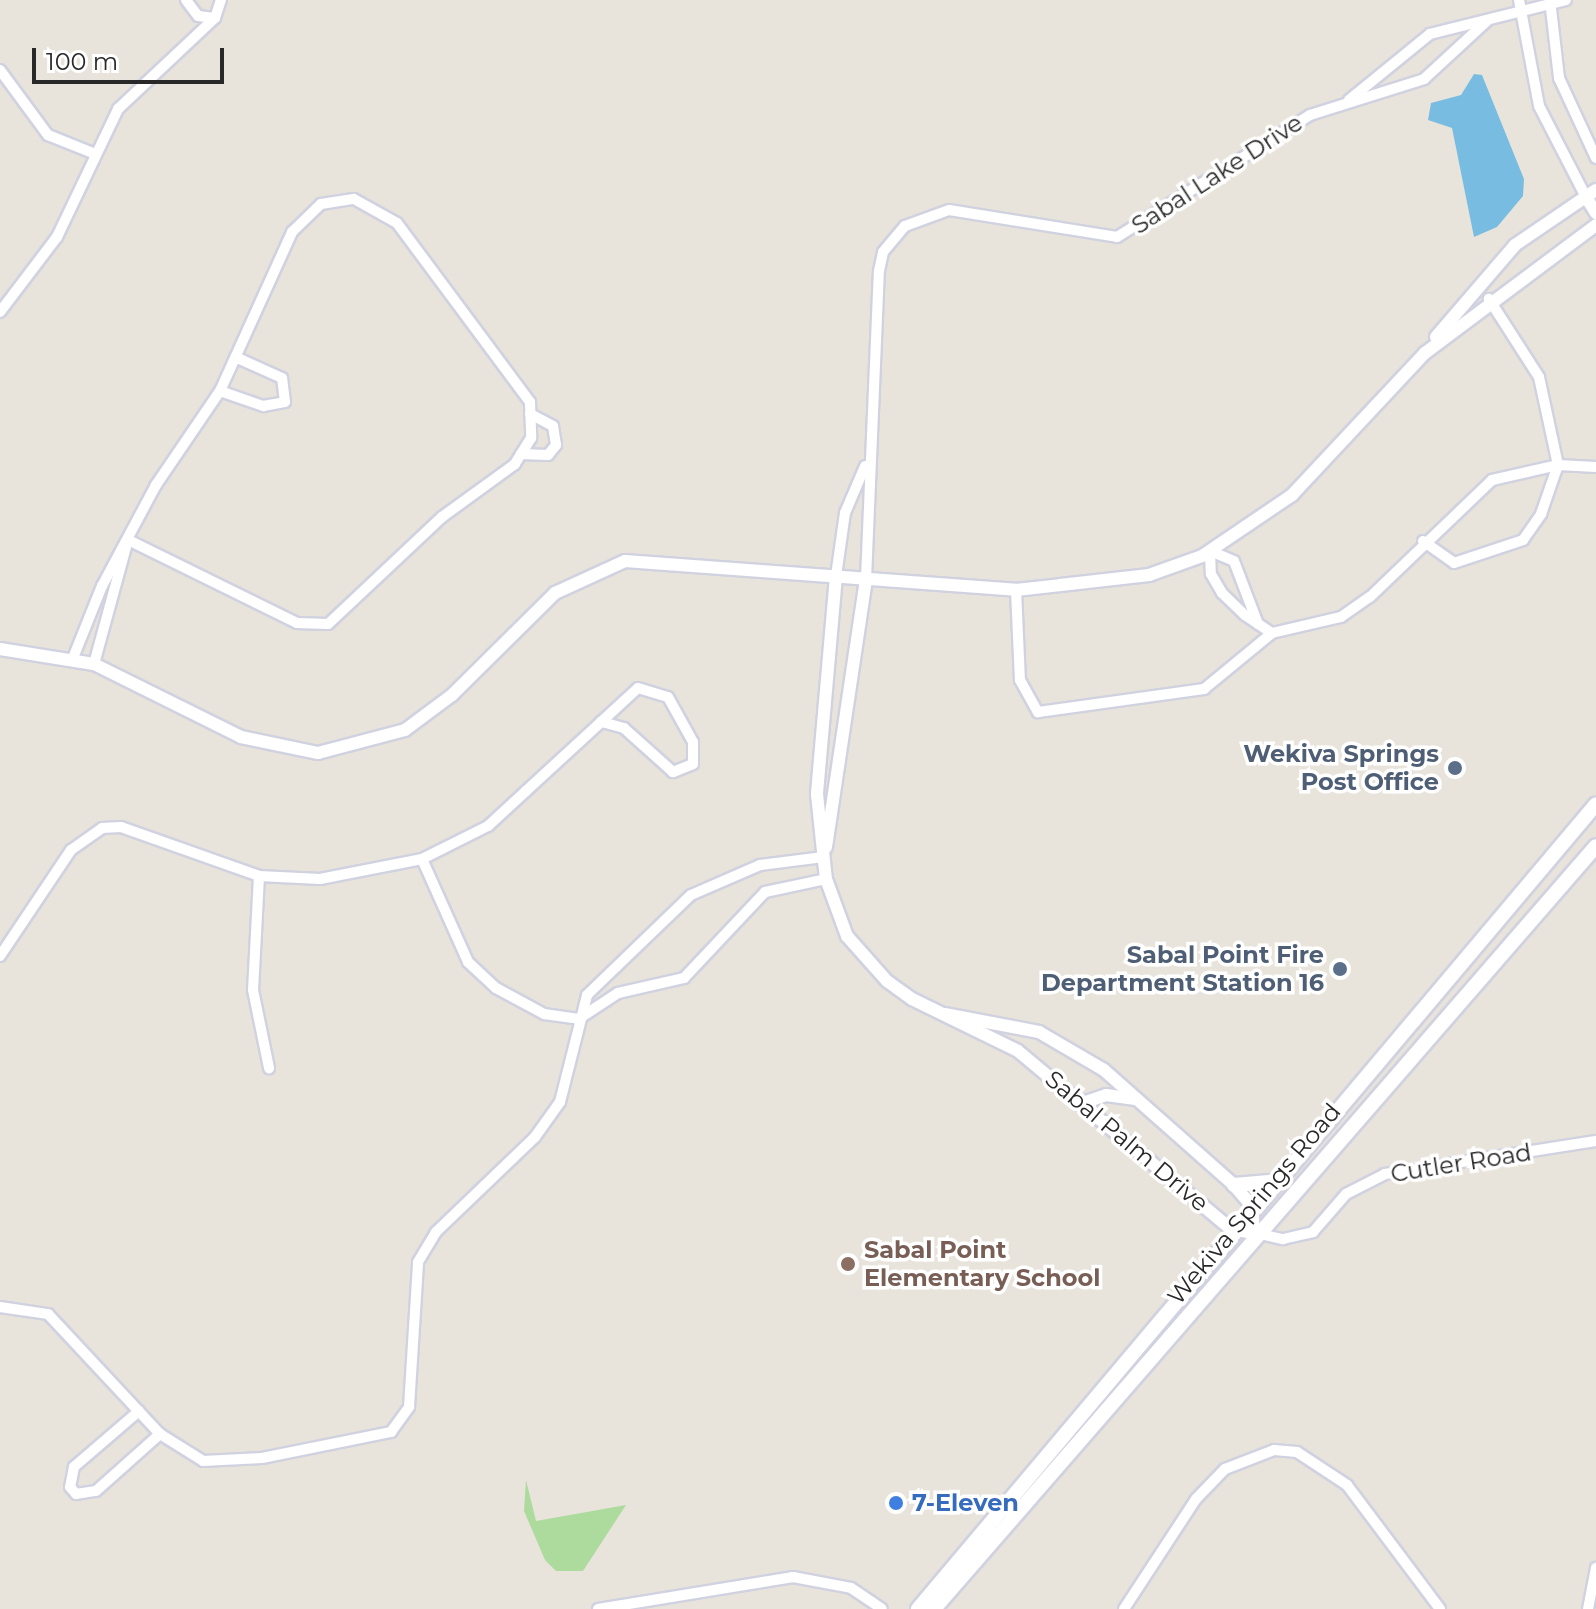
<!DOCTYPE html>
<style>
body{margin:0}
#map{position:relative;width:1596px;height:1609px;overflow:hidden;background:#e9e4db;font-family:Montserrat,sans-serif}
div>[style]{position:absolute}
.green>*{inset:0;background:#adda9d}
.water>*{inset:0;background:#78bde1}
.roads{filter:drop-shadow(2px 0 #d1d2e0) drop-shadow(-2px 0 #d1d2e0) drop-shadow(0 2px #d1d2e0) drop-shadow(0 -2px #d1d2e0)}
.minor>*{height:10px;margin:-5px;padding:0 5px;transform-origin:5px;border-radius:5px;background:#fff}
.tertiary>*{height:12px;margin:-6px;padding:0 6px;transform-origin:6px;border-radius:6px;background:#fff}
.secondary>*{height:14px;margin:-7px;padding:0 7px;transform-origin:7px;border-radius:7px;background:#fff}
.dots>*{width:22px;height:22px;translate:-50% -50%;box-sizing:border-box;border:4px solid #fff;border-radius:50%}
span{translate:-50% -50%;white-space:nowrap;text-align:center;line-height:1.15;-webkit-text-stroke:7px #fff;paint-order:stroke}
.street-label{font-size:24px;color:#282828}
.service-label{font-size:24px;color:#4e5e75;font-weight:700}
.right{translate:-100% -50%;text-align:right}
.education-label{font-size:24px;color:#785e54;font-weight:700}
.left{translate:0 -50%;text-align:left}
.shop-label{font-size:24px;color:#366cbe;font-weight:700}
.scale{position:absolute;left:32px;top:48px;width:192px;height:36px;box-sizing:border-box;border:4px solid #282828;border-top:0;padding-left:10px;font-size:24px;line-height:28px;white-space:nowrap;color:#282828;-webkit-text-stroke:6px #fff;paint-order:stroke}
</style>
<div id="map">
<div class="green">
<i style="clip-path:polygon(526px 1480px,536px 1521px,626px 1505px,583px 1571px,556px 1571px,545px 1560px,524px 1511px)"></i>
</div>
<div class="water">
<i style="clip-path:polygon(1474px 74px,1482px 75px,1524px 179px,1523px 196px,1497px 227px,1474px 237px,1452px 128px,1428px 120px,1431px 103px,1461px 95px)"></i>
</div>
<div class="roads">
<div class="minor">
<i style="left:186px;top:0;width:20px;rotate:53deg"></i>
<i style="left:198px;top:16px;width:17px;rotate:7deg"></i>
<i style="left:1519px;top:0;width:108px;rotate:79.3deg"></i>
<i style="left:1539px;top:106px;width:102px;rotate:62.7deg"></i>
<i style="left:1550px;top:0;width:79px;rotate:83.4deg"></i>
<i style="left:1559px;top:78px;width:88px;rotate:65.2deg"></i>
<i style="left:0;top:70px;width:81px;rotate:53.6deg"></i>
<i style="left:48px;top:135px;width:48px;rotate:21.8deg"></i>
<i style="left:1349px;top:100px;width:104px;rotate:-39.2deg"></i>
<i style="left:1430px;top:34px;width:140px;rotate:-14deg"></i>
<i style="left:0;top:312px;width:94px;rotate:-52.8deg"></i>
<i style="left:57px;top:237px;width:142px;rotate:-64.5deg"></i>
<i style="left:118px;top:109px;width:133px;rotate:-43.2deg"></i>
<i style="left:215px;top:18px;width:19px;rotate:-72deg"></i>
<i style="left:220px;top:391px;width:46px;rotate:19.2deg"></i>
<i style="left:263px;top:406px;width:22px;rotate:-10deg"></i>
<i style="left:285px;top:402px;width:24px;rotate:-97deg"></i>
<i style="left:282px;top:378px;width:51px;rotate:-155.9deg"></i>
<i style="left:521px;top:454px;width:27px;rotate:2deg"></i>
<i style="left:548px;top:455px;width:13px;rotate:-51deg"></i>
<i style="left:556px;top:445px;width:19px;rotate:-99deg"></i>
<i style="left:553px;top:426px;width:26px;rotate:-152deg"></i>
<i style="left:1423px;top:541px;width:38px;rotate:35deg"></i>
<i style="left:1454px;top:563px;width:73px;rotate:-18.4deg"></i>
<i style="left:1523px;top:540px;width:32px;rotate:-55deg"></i>
<i style="left:1541px;top:514px;width:52px;rotate:-70.9deg"></i>
<i style="left:1558px;top:465px;width:90px;rotate:-102.2deg"></i>
<i style="left:1539px;top:377px;width:93px;rotate:-122.7deg"></i>
<i style="left:836px;top:576px;width:64px;rotate:-81.9deg"></i>
<i style="left:845px;top:513px;width:51px;rotate:-66.9deg"></i>
<i style="left:866px;top:579px;width:308px;rotate:-87.6deg"></i>
<i style="left:879px;top:271px;width:19px;rotate:-78deg"></i>
<i style="left:883px;top:252px;width:34px;rotate:-50deg"></i>
<i style="left:905px;top:226px;width:47px;rotate:-20deg"></i>
<i style="left:949px;top:210px;width:170px;rotate:9.1deg"></i>
<i style="left:1117px;top:237px;width:228px;rotate:-32.3deg"></i>
<i style="left:1310px;top:115px;width:120px;rotate:-17.5deg"></i>
<i style="left:1424px;top:79px;width:87px;rotate:-42.7deg"></i>
<i style="left:1016px;top:590px;width:90px;rotate:87.5deg"></i>
<i style="left:1020px;top:680px;width:37px;rotate:61deg"></i>
<i style="left:1038px;top:712px;width:168px;rotate:-7.9deg"></i>
<i style="left:1204px;top:689px;width:88px;rotate:-39.5deg"></i>
<i style="left:1258px;top:624px;width:67px;rotate:-110.9deg"></i>
<i style="left:1234px;top:561px;width:26px;rotate:-157deg"></i>
<i style="left:1210px;top:551px;width:23px;rotate:88deg"></i>
<i style="left:1211px;top:574px;width:22px;rotate:60deg"></i>
<i style="left:1222px;top:593px;width:32px;rotate:44deg"></i>
<i style="left:1245px;top:615px;width:32px;rotate:34deg"></i>
<i style="left:1272px;top:633px;width:71px;rotate:-13.1deg"></i>
<i style="left:1341px;top:617px;width:35px;rotate:-35deg"></i>
<i style="left:1370px;top:597px;width:169px;rotate:-43.8deg"></i>
<i style="left:1492px;top:480px;width:68px;rotate:-12.8deg"></i>
<i style="left:1558px;top:465px;width:38px;rotate:3deg"></i>
<i style="left:73px;top:658px;width:78px;rotate:-68.1deg"></i>
<i style="left:102px;top:586px;width:115px;rotate:-61.9deg"></i>
<i style="left:156px;top:485px;width:114px;rotate:-55.8deg"></i>
<i style="left:220px;top:391px;width:175px;rotate:-65.6deg"></i>
<i style="left:292px;top:232px;width:40px;rotate:-44deg"></i>
<i style="left:321px;top:204px;width:33px;rotate:-9deg"></i>
<i style="left:354px;top:199px;width:49px;rotate:29.2deg"></i>
<i style="left:397px;top:223px;width:223px;rotate:53.4deg"></i>
<i style="left:530px;top:402px;width:36px;rotate:88deg"></i>
<i style="left:531px;top:438px;width:31px;rotate:122deg"></i>
<i style="left:515px;top:464px;width:90px;rotate:144deg"></i>
<i style="left:442px;top:517px;width:156px;rotate:136.8deg"></i>
<i style="left:328px;top:624px;width:31px;rotate:-178deg"></i>
<i style="left:297px;top:623px;width:188px;rotate:-153.8deg"></i>
<i style="left:94px;top:664px;width:121px;rotate:-74.7deg"></i>
<i style="left:422px;top:859px;width:113px;rotate:65.9deg"></i>
<i style="left:468px;top:962px;width:38px;rotate:43deg"></i>
<i style="left:496px;top:988px;width:55px;rotate:28.4deg"></i>
<i style="left:544px;top:1014px;width:35px;rotate:8deg"></i>
<i style="left:259px;top:876px;width:114px;rotate:93deg"></i>
<i style="left:253px;top:990px;width:80px;rotate:78.4deg"></i>
<i style="left:0;top:956px;width:128px;rotate:-56.2deg"></i>
<i style="left:71px;top:850px;width:38px;rotate:-35deg"></i>
<i style="left:102px;top:828px;width:19px;rotate:-3deg"></i>
<i style="left:121px;top:827px;width:146px;rotate:19.5deg"></i>
<i style="left:259px;top:876px;width:61px;rotate:2.8deg"></i>
<i style="left:320px;top:879px;width:104px;rotate:-11.1deg"></i>
<i style="left:422px;top:859px;width:74px;rotate:-26.6deg"></i>
<i style="left:488px;top:826px;width:52px;rotate:-42.6deg"></i>
<i style="left:526px;top:791px;width:102px;rotate:-42.6deg"></i>
<i style="left:601px;top:722px;width:50px;rotate:-42.6deg"></i>
<i style="left:638px;top:688px;width:31px;rotate:17deg"></i>
<i style="left:668px;top:697px;width:51px;rotate:60.9deg"></i>
<i style="left:693px;top:742px;width:22px;rotate:90deg"></i>
<i style="left:693px;top:764px;width:22px;rotate:158deg"></i>
<i style="left:673px;top:772px;width:66px;rotate:-138.1deg"></i>
<i style="left:624px;top:728px;width:24px;rotate:-165deg"></i>
<i style="left:580px;top:1018px;width:45px;rotate:-33.3deg"></i>
<i style="left:618px;top:993px;width:68px;rotate:-12.8deg"></i>
<i style="left:684px;top:978px;width:118px;rotate:-46.7deg"></i>
<i style="left:765px;top:892px;width:62px;rotate:-12deg"></i>
<i style="left:1256px;top:1233px;width:28px;rotate:13deg"></i>
<i style="left:1283px;top:1239px;width:31px;rotate:-13deg"></i>
<i style="left:1313px;top:1232px;width:50px;rotate:-49deg"></i>
<i style="left:1346px;top:1194px;width:44px;rotate:-27.1deg"></i>
<i style="left:1385px;top:1174px;width:214px;rotate:-8.9deg"></i>
<i style="left:0;top:1307px;width:49px;rotate:8.3deg"></i>
<i style="left:48px;top:1314px;width:164px;rotate:47deg"></i>
<i style="left:160px;top:1434px;width:51px;rotate:32.1deg"></i>
<i style="left:203px;top:1461px;width:59px;rotate:-2.9deg"></i>
<i style="left:262px;top:1458px;width:132px;rotate:-11.4deg"></i>
<i style="left:391px;top:1432px;width:31px;rotate:-54deg"></i>
<i style="left:409px;top:1407px;width:145px;rotate:-86.4deg"></i>
<i style="left:418px;top:1262px;width:35px;rotate:-59deg"></i>
<i style="left:436px;top:1232px;width:137px;rotate:-43.8deg"></i>
<i style="left:535px;top:1137px;width:43px;rotate:-54.5deg"></i>
<i style="left:560px;top:1102px;width:110px;rotate:-75.8deg"></i>
<i style="left:587px;top:995px;width:144px;rotate:-43.9deg"></i>
<i style="left:691px;top:895px;width:75px;rotate:-23.5deg"></i>
<i style="left:760px;top:865px;width:64px;rotate:-7.2deg"></i>
<i style="left:139px;top:1411px;width:86px;rotate:139.3deg"></i>
<i style="left:74px;top:1467px;width:20px;rotate:101deg"></i>
<i style="left:70px;top:1487px;width:9px;rotate:49deg"></i>
<i style="left:76px;top:1494px;width:20px;rotate:-9deg"></i>
<i style="left:96px;top:1491px;width:86px;rotate:-41.7deg"></i>
<i style="left:598px;top:1609px;width:198px;rotate:-9.3deg"></i>
<i style="left:793px;top:1577px;width:59px;rotate:10.7deg"></i>
<i style="left:851px;top:1588px;width:37px;rotate:34deg"></i>
<i style="left:1124px;top:1609px;width:131px;rotate:-56.8deg"></i>
<i style="left:1196px;top:1499px;width:42px;rotate:-46deg"></i>
<i style="left:1225px;top:1469px;width:53px;rotate:-21.2deg"></i>
<i style="left:1274px;top:1450px;width:23px;rotate:5deg"></i>
<i style="left:1297px;top:1452px;width:60px;rotate:33.4deg"></i>
<i style="left:1347px;top:1485px;width:155px;rotate:53.1deg"></i>
<i style="left:1588px;top:1609px;width:42px;rotate:-79deg"></i>
</div>
<div class="tertiary">
<i style="left:1586px;top:197px;width:19px;rotate:58deg"></i>
<i style="left:1436px;top:337px;width:121px;rotate:-49.3deg"></i>
<i style="left:1515px;top:245px;width:98px;rotate:-34.2deg"></i>
<i style="left:836px;top:576px;width:219px;rotate:95deg"></i>
<i style="left:817px;top:794px;width:85px;rotate:84deg"></i>
<i style="left:826px;top:879px;width:61px;rotate:69.8deg"></i>
<i style="left:847px;top:936px;width:60px;rotate:48.4deg"></i>
<i style="left:887px;top:981px;width:31px;rotate:36deg"></i>
<i style="left:912px;top:999px;width:118px;rotate:26.1deg"></i>
<i style="left:1018px;top:1051px;width:278px;rotate:39.9deg"></i>
<i style="left:1231px;top:1229px;width:23px;rotate:10deg"></i>
<i style="left:1254px;top:1233px;width:27px;rotate:-94deg"></i>
<i style="left:1252px;top:1206px;width:28px;rotate:-131deg"></i>
<i style="left:1234px;top:1185px;width:174px;rotate:-138.5deg"></i>
<i style="left:1104px;top:1070px;width:75px;rotate:-149.7deg"></i>
<i style="left:1039px;top:1032px;width:96px;rotate:-169.2deg"></i>
<i style="left:0;top:649px;width:95px;rotate:9.1deg"></i>
<i style="left:94px;top:664px;width:164px;rotate:26.4deg"></i>
<i style="left:241px;top:737px;width:79px;rotate:11.7deg"></i>
<i style="left:318px;top:753px;width:90px;rotate:-14.8deg"></i>
<i style="left:405px;top:730px;width:59px;rotate:-36.7deg"></i>
<i style="left:452px;top:695px;width:145px;rotate:-44.7deg"></i>
<i style="left:555px;top:593px;width:77px;rotate:-24.6deg"></i>
<i style="left:625px;top:561px;width:392px;rotate:4.2deg"></i>
<i style="left:1016px;top:590px;width:134px;rotate:-6.4deg"></i>
<i style="left:1149px;top:575px;width:56px;rotate:-19.7deg"></i>
<i style="left:1202px;top:556px;width:109px;rotate:-34.1deg"></i>
<i style="left:1292px;top:495px;width:195px;rotate:-46.9deg"></i>
<i style="left:1425px;top:353px;width:214px;rotate:-36.8deg"></i>
<i style="left:826px;top:847px;width:271px;rotate:-81.5deg"></i>
<i style="left:1083px;top:1103px;width:24px;rotate:-19deg"></i>
<i style="left:1106px;top:1095px;width:28px;rotate:8deg"></i>
</div>
<div class="secondary">
<i style="left:1234px;top:1185px;width:38px;rotate:-5deg"></i>
<i style="left:918px;top:1609px;width:1052px;rotate:-49.89deg"></i>
<i style="left:934px;top:1609px;width:1010px;rotate:-49.05deg"></i>
</div>
</div>
<div class="dots">
<i style="left:1455px;top:768px;background:#5c6f8a"></i>
<i style="left:1340px;top:969px;background:#5c6f8a"></i>
<i style="left:848px;top:1264px;background:#8d6e63"></i>
<i style="left:896px;top:1503px;background:#3f7fe0"></i>
</div>
<div class="street-label">
<span style="left:1217px;top:174px;rotate:-33deg">Sabal Lake Drive</span>
<span style="left:1127px;top:1141px;rotate:40deg">Sabal Palm Drive</span>
<span style="left:1461px;top:1163px;rotate:-9deg">Cutler Road</span>
<span style="left:1254px;top:1204px;rotate:-50deg">Wekiva Springs Road</span>
</div>
<div class="service-label">
<span class="right" style="left:1439px;top:768px">Wekiva Springs<br>Post Office</span>
<span class="right" style="left:1324px;top:969px">Sabal Point Fire<br>Department Station 16</span>
</div>
<div class="education-label">
<span class="left" style="left:864px;top:1264px">Sabal Point<br>Elementary School</span>
</div>
<div class="shop-label">
<span class="left" style="left:912px;top:1503px">7-Eleven</span>
</div>
<div class="scale">100 m</div>
</div>
